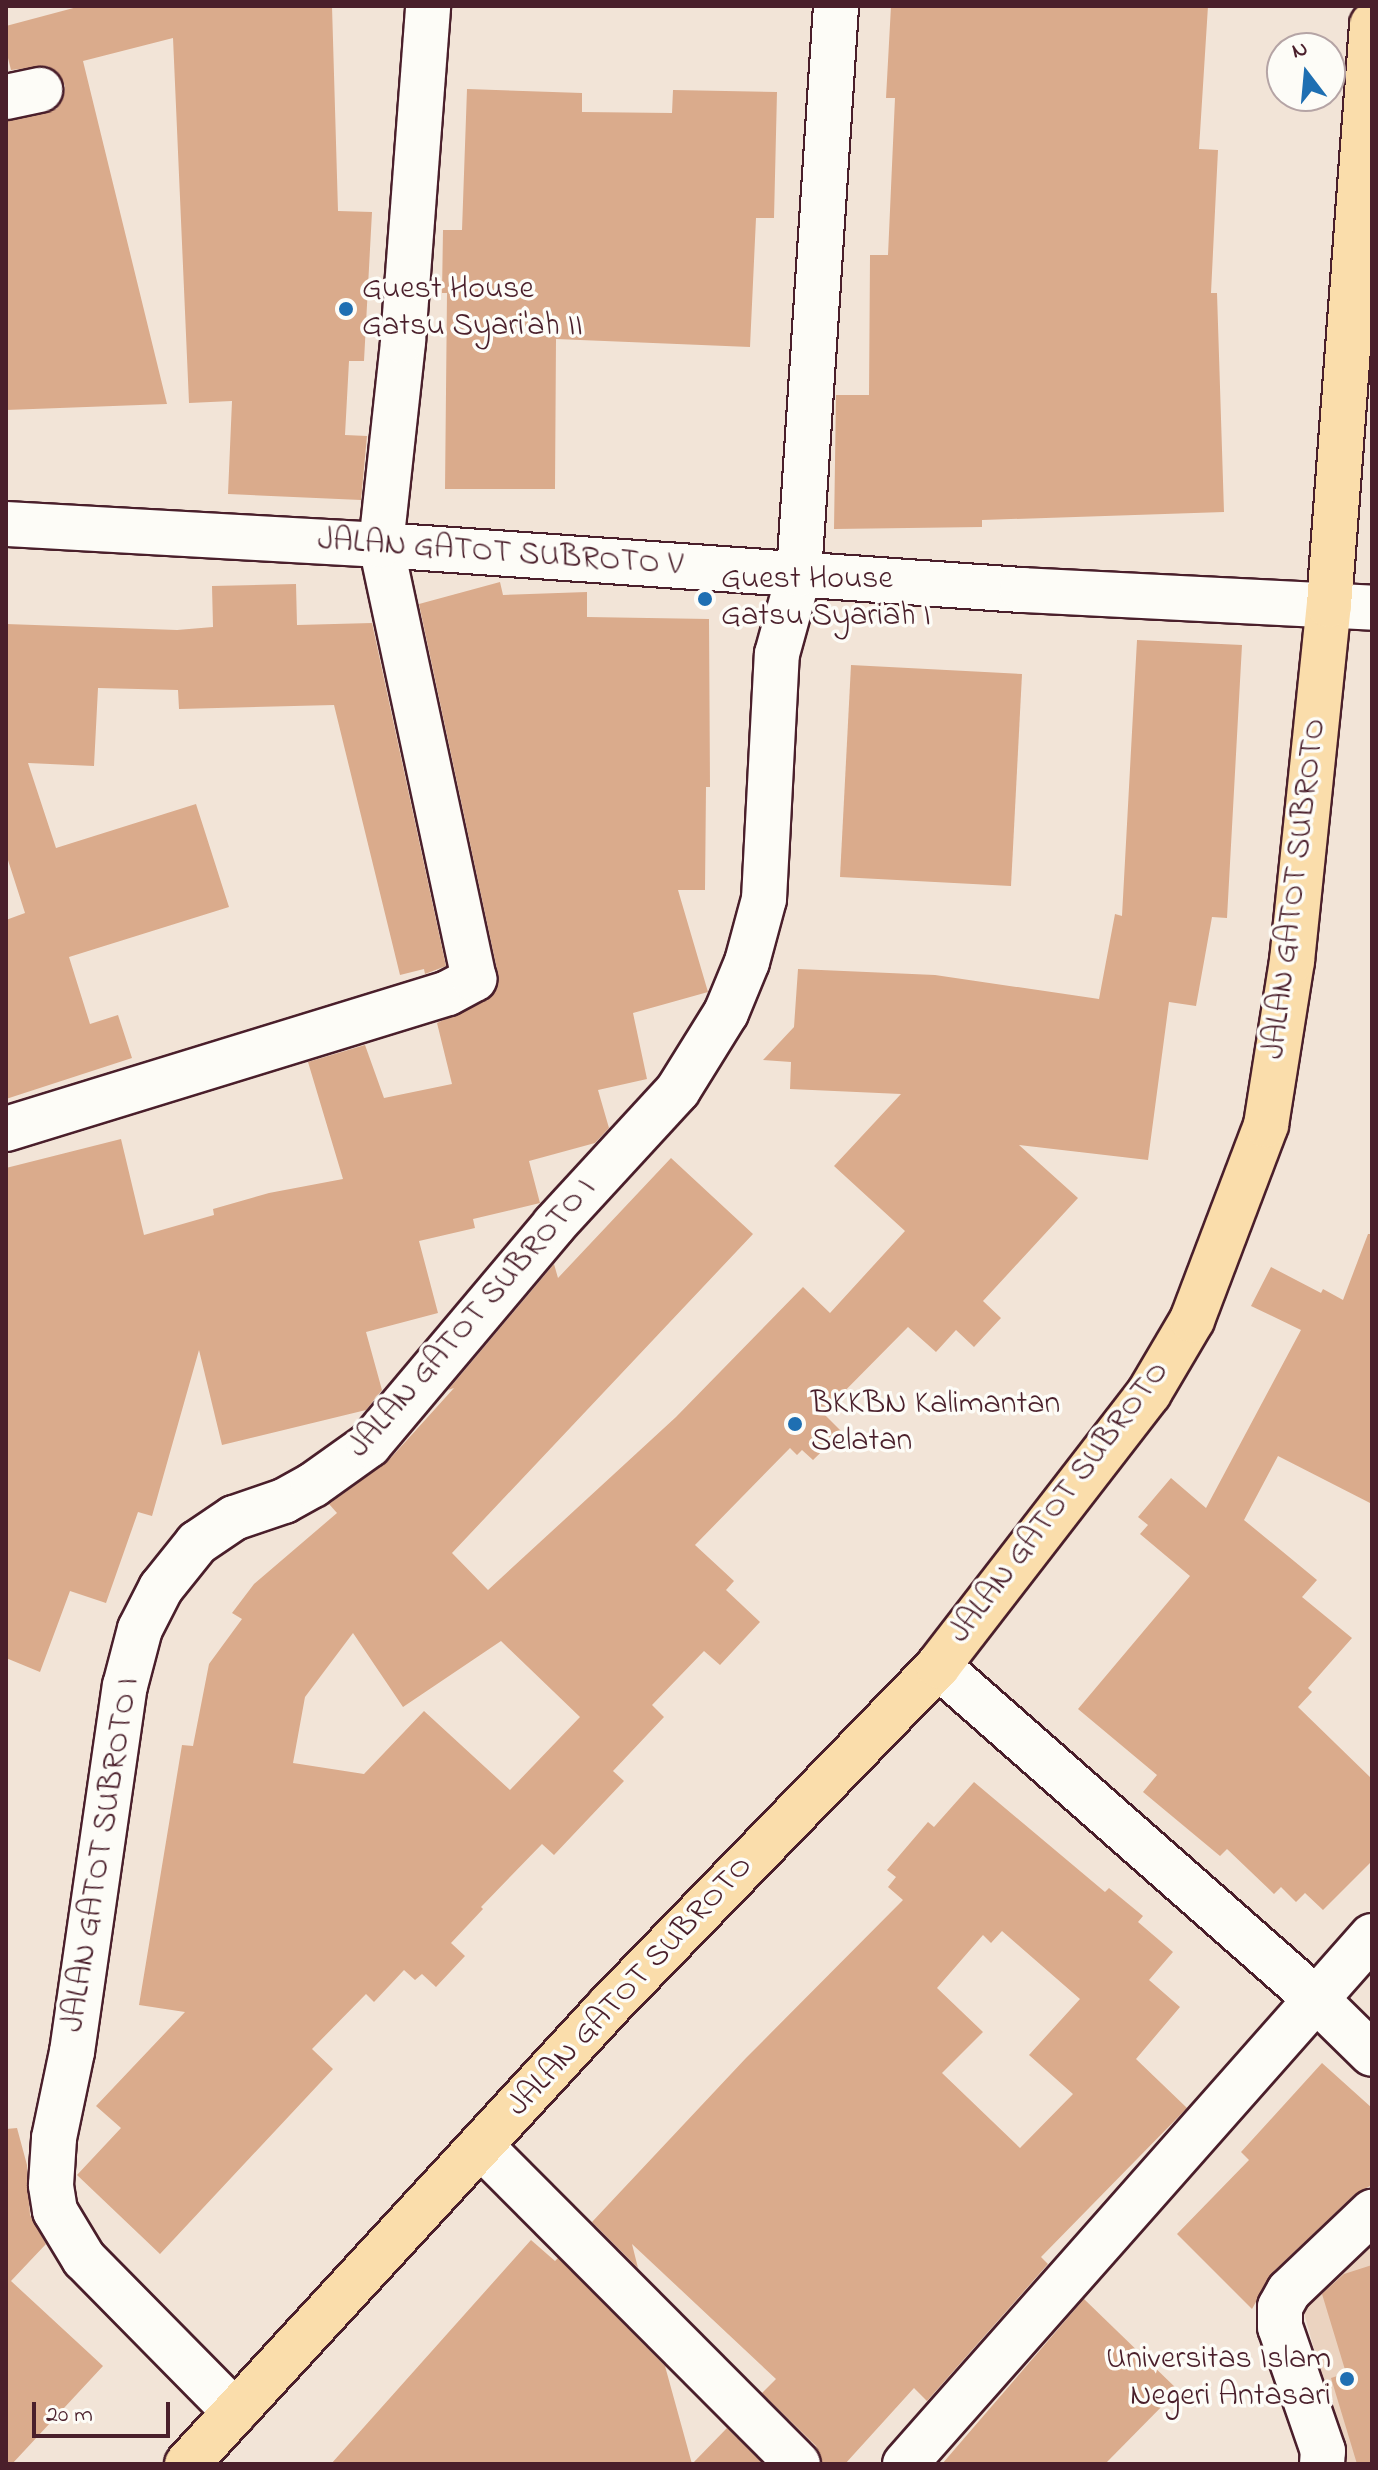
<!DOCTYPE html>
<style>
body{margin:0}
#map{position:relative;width:1378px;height:2470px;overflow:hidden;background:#f2e4d7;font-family:"Indie Flower",sans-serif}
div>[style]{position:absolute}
.built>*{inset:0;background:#ebd3c0}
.building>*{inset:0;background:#daab8c}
.roads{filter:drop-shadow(2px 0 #4a1f2b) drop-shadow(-2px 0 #4a1f2b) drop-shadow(0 2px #4a1f2b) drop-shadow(0 -2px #4a1f2b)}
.street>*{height:44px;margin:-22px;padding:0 22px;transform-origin:22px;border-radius:22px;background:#fdfcf7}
.primary>*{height:44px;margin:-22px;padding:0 22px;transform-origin:22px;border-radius:22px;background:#faddab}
.dots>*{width:22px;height:22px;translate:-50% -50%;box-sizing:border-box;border:4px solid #fdfcf7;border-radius:50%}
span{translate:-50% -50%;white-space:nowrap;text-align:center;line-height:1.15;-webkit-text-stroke:7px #fdfcf7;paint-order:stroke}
.poi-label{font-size:32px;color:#4a1f2b}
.left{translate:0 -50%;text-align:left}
.right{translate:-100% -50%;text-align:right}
.street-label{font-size:32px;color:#4a1f2b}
.frame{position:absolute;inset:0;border:8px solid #4a1f2b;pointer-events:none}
.north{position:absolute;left:1266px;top:32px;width:80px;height:80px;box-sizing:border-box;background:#fdfcf7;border:2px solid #b5a4a5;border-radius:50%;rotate:344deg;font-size:22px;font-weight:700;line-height:32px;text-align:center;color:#4a1f2b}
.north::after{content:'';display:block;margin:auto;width:28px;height:36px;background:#1f6fb2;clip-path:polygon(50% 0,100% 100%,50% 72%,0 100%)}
.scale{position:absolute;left:32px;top:2402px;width:138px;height:36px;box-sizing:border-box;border:4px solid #4a1f2b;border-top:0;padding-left:10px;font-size:24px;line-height:28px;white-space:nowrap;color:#4a1f2b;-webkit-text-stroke:6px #fdfcf7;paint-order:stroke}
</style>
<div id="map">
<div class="built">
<i style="clip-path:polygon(1372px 2222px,1372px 2464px,1346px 2464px,1299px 2295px)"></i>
</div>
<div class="building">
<i style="clip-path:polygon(81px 6px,332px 6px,338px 211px,372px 212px,364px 361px,349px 361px,345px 435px,367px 436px,361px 500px,228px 494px,232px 401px,189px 403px,173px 38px,83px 61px,167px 404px,6px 410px,6px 121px,56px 109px,63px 99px,65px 86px,58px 73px,47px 66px,11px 70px,6px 50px,6px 26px)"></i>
<i style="clip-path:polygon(891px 6px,1208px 6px,1199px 149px,1218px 150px,1211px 293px,1217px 293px,1224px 512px,982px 520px,982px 527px,834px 529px,836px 395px,869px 395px,870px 255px,888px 255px,895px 98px,886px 98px)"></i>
<i style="clip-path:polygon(467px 89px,582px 93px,582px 112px,672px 113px,673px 90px,777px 92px,774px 218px,756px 218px,750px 347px,556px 339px,555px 489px,445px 489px,447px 293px,442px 293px,443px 230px,462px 230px)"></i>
<i style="clip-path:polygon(500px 582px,503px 595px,587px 592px,587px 617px,709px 619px,710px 787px,706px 787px,705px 890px,678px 890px,708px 992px,633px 1013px,647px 1079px,598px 1090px,609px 1128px,595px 1143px,529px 1161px,540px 1203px,473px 1219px,475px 1228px,419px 1241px,438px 1313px,366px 1332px,382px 1390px,366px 1410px,222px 1445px,199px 1350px,152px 1516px,138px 1512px,106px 1603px,70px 1591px,40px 1672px,6px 1658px,6px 1168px,121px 1139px,144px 1235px,214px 1215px,213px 1209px,269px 1193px,343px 1179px,308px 1062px,365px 1045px,384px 1098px,452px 1084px,437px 1023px,487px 1000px,497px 989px,498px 974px,419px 604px)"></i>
<i style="clip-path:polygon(296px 584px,297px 625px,372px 623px,446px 966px,425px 974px,424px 969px,400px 975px,334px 705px,179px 709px,178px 690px,98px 688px,94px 766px,28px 763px,56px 848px,196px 804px,229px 907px,69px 957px,90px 1024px,118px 1015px,132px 1058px,6px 1099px,6px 920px,25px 913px,6px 854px,6px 624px,177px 630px,213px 627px,212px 586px)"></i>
<i style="clip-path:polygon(evenodd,1137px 640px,1242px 645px,1227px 918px,1212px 917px,1196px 1006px,1169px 1002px,1148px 1160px,1019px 1145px,1078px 1198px,983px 1301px,1001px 1318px,974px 1347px,956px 1330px,936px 1352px,908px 1327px,823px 1413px,842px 1432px,813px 1460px,802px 1450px,797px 1455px,790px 1448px,695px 1545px,734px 1581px,726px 1590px,760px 1622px,720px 1665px,704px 1651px,652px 1705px,664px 1717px,613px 1771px,624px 1781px,554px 1855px,542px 1844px,481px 1907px,483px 1909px,451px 1943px,465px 1956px,436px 1987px,422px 1974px,415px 1980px,404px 1970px,374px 2002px,366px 1994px,312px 2049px,333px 2069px,160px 2254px,77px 2175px,121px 2128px,96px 2106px,185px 2012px,139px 2005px,182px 1745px,193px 1746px,209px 1664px,242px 1619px,232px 1613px,254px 1584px,337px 1513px,329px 1504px,388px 1461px,454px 1388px,448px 1390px,554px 1264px,558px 1278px,671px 1158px,753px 1234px,452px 1553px,488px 1590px,676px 1417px,803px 1287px,830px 1313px,905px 1231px,834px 1166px,901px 1094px,790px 1089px,791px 1062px,763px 1060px,794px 1027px,798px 969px,935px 975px,1099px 999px,1115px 914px,1122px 916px,1137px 640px,353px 1633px,403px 1707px,501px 1641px,580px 1717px,510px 1790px,424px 1711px,364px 1774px,293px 1763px,305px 1697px,353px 1633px)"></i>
<i style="clip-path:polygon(851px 665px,1022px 674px,1011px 886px,840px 877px)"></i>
<i style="clip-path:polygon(1368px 1234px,1372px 1234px,1372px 1504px,1278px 1456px,1244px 1520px,1317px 1580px,1302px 1597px,1352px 1638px,1308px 1688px,1312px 1692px,1298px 1707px,1372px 1779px,1372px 1861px,1323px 1910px,1305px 1893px,1296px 1902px,1281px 1887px,1274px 1894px,1227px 1849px,1220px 1856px,1143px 1792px,1157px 1775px,1078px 1709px,1190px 1576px,1140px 1534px,1148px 1525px,1138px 1517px,1171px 1478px,1206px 1508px,1301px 1330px,1251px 1306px,1271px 1267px,1321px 1293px,1323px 1289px,1343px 1300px)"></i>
<i style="clip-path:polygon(evenodd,974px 1782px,1105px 1892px,1109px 1888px,1143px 1916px,1138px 1922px,1173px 1952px,1149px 1980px,1180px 2007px,1136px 2059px,1187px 2108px,1041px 2257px,1048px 2264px,927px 2401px,914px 2388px,845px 2464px,822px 2464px,816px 2446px,762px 2393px,776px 2379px,632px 2244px,638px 2268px,592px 2222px,746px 2058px,903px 1900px,888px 1887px,896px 1877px,887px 1870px,928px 1822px,934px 1827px,974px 1782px,1002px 1931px,1080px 1999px,1029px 2055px,1073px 2094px,1020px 2148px,942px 2073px,983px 2032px,937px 1988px,983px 1935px,991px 1943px,1002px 1931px)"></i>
<i style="clip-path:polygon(1322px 2063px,1372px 2108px,1372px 2185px,1355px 2194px,1272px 2273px,1252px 2309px,1177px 2234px,1249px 2160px,1241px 2152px)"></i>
<i style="clip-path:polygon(17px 2128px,27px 2165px,30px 2215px,46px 2244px,11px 2281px,103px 2366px,12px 2464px,6px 2464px,6px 2129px)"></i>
<i style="clip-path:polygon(531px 2240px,555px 2261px,558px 2258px,665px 2366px,692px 2464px,331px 2464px)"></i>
<i style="clip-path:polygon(1372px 2265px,1372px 2464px,1357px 2464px,1331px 2378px,1346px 2373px,1322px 2294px,1344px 2274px)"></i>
<i style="clip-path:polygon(1084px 2299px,1178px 2390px,1105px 2464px,942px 2464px)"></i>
<i style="clip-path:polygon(727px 2428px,763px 2464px,692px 2464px)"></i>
</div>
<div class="roads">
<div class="street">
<i style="left:6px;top:97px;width:35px;rotate:-12deg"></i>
<i style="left:6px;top:524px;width:376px;rotate:3.2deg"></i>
<i style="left:381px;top:545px;width:643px;rotate:4.02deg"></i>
<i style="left:1022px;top:590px;width:350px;rotate:2.9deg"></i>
<i style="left:6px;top:1129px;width:462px;rotate:-17.1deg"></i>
<i style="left:448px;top:993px;width:30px;rotate:-28deg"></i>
<i style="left:474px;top:979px;width:444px;rotate:-102.1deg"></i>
<i style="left:381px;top:545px;width:205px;rotate:-83.8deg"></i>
<i style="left:403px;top:341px;width:336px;rotate:-85.7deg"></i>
<i style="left:938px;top:1666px;width:504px;rotate:41.38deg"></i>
<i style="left:1316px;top:1999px;width:78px;rotate:44.5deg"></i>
<i style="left:481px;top:2146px;width:449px;rotate:45.1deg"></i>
<i style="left:235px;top:2412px;width:215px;rotate:-134.6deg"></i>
<i style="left:84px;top:2259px;width:56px;rotate:-121.1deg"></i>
<i style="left:55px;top:2211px;width:26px;rotate:-99deg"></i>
<i style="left:51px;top:2185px;width:47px;rotate:-86.3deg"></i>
<i style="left:54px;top:2138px;width:88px;rotate:-78.2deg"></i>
<i style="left:72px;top:2052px;width:370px;rotate:-81.8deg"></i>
<i style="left:125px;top:1686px;width:59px;rotate:-75.3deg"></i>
<i style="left:140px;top:1629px;width:46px;rotate:-62.9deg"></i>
<i style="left:161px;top:1588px;width:58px;rotate:-51.3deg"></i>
<i style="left:197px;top:1543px;width:45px;rotate:-34deg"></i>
<i style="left:234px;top:1518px;width:53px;rotate:-18.8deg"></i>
<i style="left:284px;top:1501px;width:33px;rotate:-29deg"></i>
<i style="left:313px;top:1485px;width:69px;rotate:-35.5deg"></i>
<i style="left:369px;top:1445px;width:287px;rotate:-49.9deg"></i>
<i style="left:554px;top:1225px;width:183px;rotate:-47.4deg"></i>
<i style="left:678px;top:1090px;width:91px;rotate:-58.1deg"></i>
<i style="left:726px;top:1013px;width:55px;rotate:-67.6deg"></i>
<i style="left:747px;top:962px;width:65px;rotate:-74.9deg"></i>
<i style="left:764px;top:899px;width:245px;rotate:-87deg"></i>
<i style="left:777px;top:654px;width:83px;rotate:-74.6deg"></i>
<i style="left:799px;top:574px;width:569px;rotate:-86.27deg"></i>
<i style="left:905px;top:2464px;width:705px;rotate:-48.51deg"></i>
<i style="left:1322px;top:2464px;width:13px;rotate:-86deg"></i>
<i style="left:1323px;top:2451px;width:131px;rotate:-109.1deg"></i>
<i style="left:1280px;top:2327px;width:20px;rotate:-90deg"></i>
<i style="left:1280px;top:2307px;width:18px;rotate:-61deg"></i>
<i style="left:1289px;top:2291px;width:115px;rotate:-43.6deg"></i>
</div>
<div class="primary">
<i style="left:187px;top:2464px;width:623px;rotate:-47.34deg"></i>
<i style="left:609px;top:2006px;width:473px;rotate:-45.9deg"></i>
<i style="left:938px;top:1666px;width:345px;rotate:-52.3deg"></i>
<i style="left:1149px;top:1393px;width:85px;rotate:-59.5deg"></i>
<i style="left:1192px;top:1320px;width:209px;rotate:-69.2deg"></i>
<i style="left:1266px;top:1125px;width:166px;rotate:-81deg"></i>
<i style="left:1292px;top:961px;width:358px;rotate:-84.1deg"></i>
<i style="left:1329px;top:605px;width:582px;rotate:-85.76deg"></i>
</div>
</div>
<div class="dots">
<i style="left:346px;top:309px;background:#1f6fb2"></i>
<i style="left:705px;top:599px;background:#1f6fb2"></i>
<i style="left:795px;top:1424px;background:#1f6fb2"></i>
<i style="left:1347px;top:2379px;background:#1f6fb2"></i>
</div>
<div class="poi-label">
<span class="left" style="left:362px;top:309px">Guest House<br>Gatsu Syari'ah II</span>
<span class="left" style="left:721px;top:599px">Guest House<br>Gatsu Syariah I</span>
<span class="left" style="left:811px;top:1424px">BKKBN Kalimantan<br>Selatan</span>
<span class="right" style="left:1331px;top:2379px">Universitas Islam<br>Negeri Antasari</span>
</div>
<div class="street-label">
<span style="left:500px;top:554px;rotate:4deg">JALAN GATOT SUBROTO V</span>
<span style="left:1296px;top:889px;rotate:-83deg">JALAN GATOT SUBROTO</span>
<span style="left:473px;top:1319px;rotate:-49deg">JALAN GATOT SUBROTO I</span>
<span style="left:1060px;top:1503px;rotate:-53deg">JALAN GATOT SUBROTO</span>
<span style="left:102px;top:1855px;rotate:-81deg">JALAN GATOT SUBROTO I</span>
<span style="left:631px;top:1987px;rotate:-47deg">JALAN GATOT SUBROTO</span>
</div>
<div class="frame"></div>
<div class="north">N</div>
<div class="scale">20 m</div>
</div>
